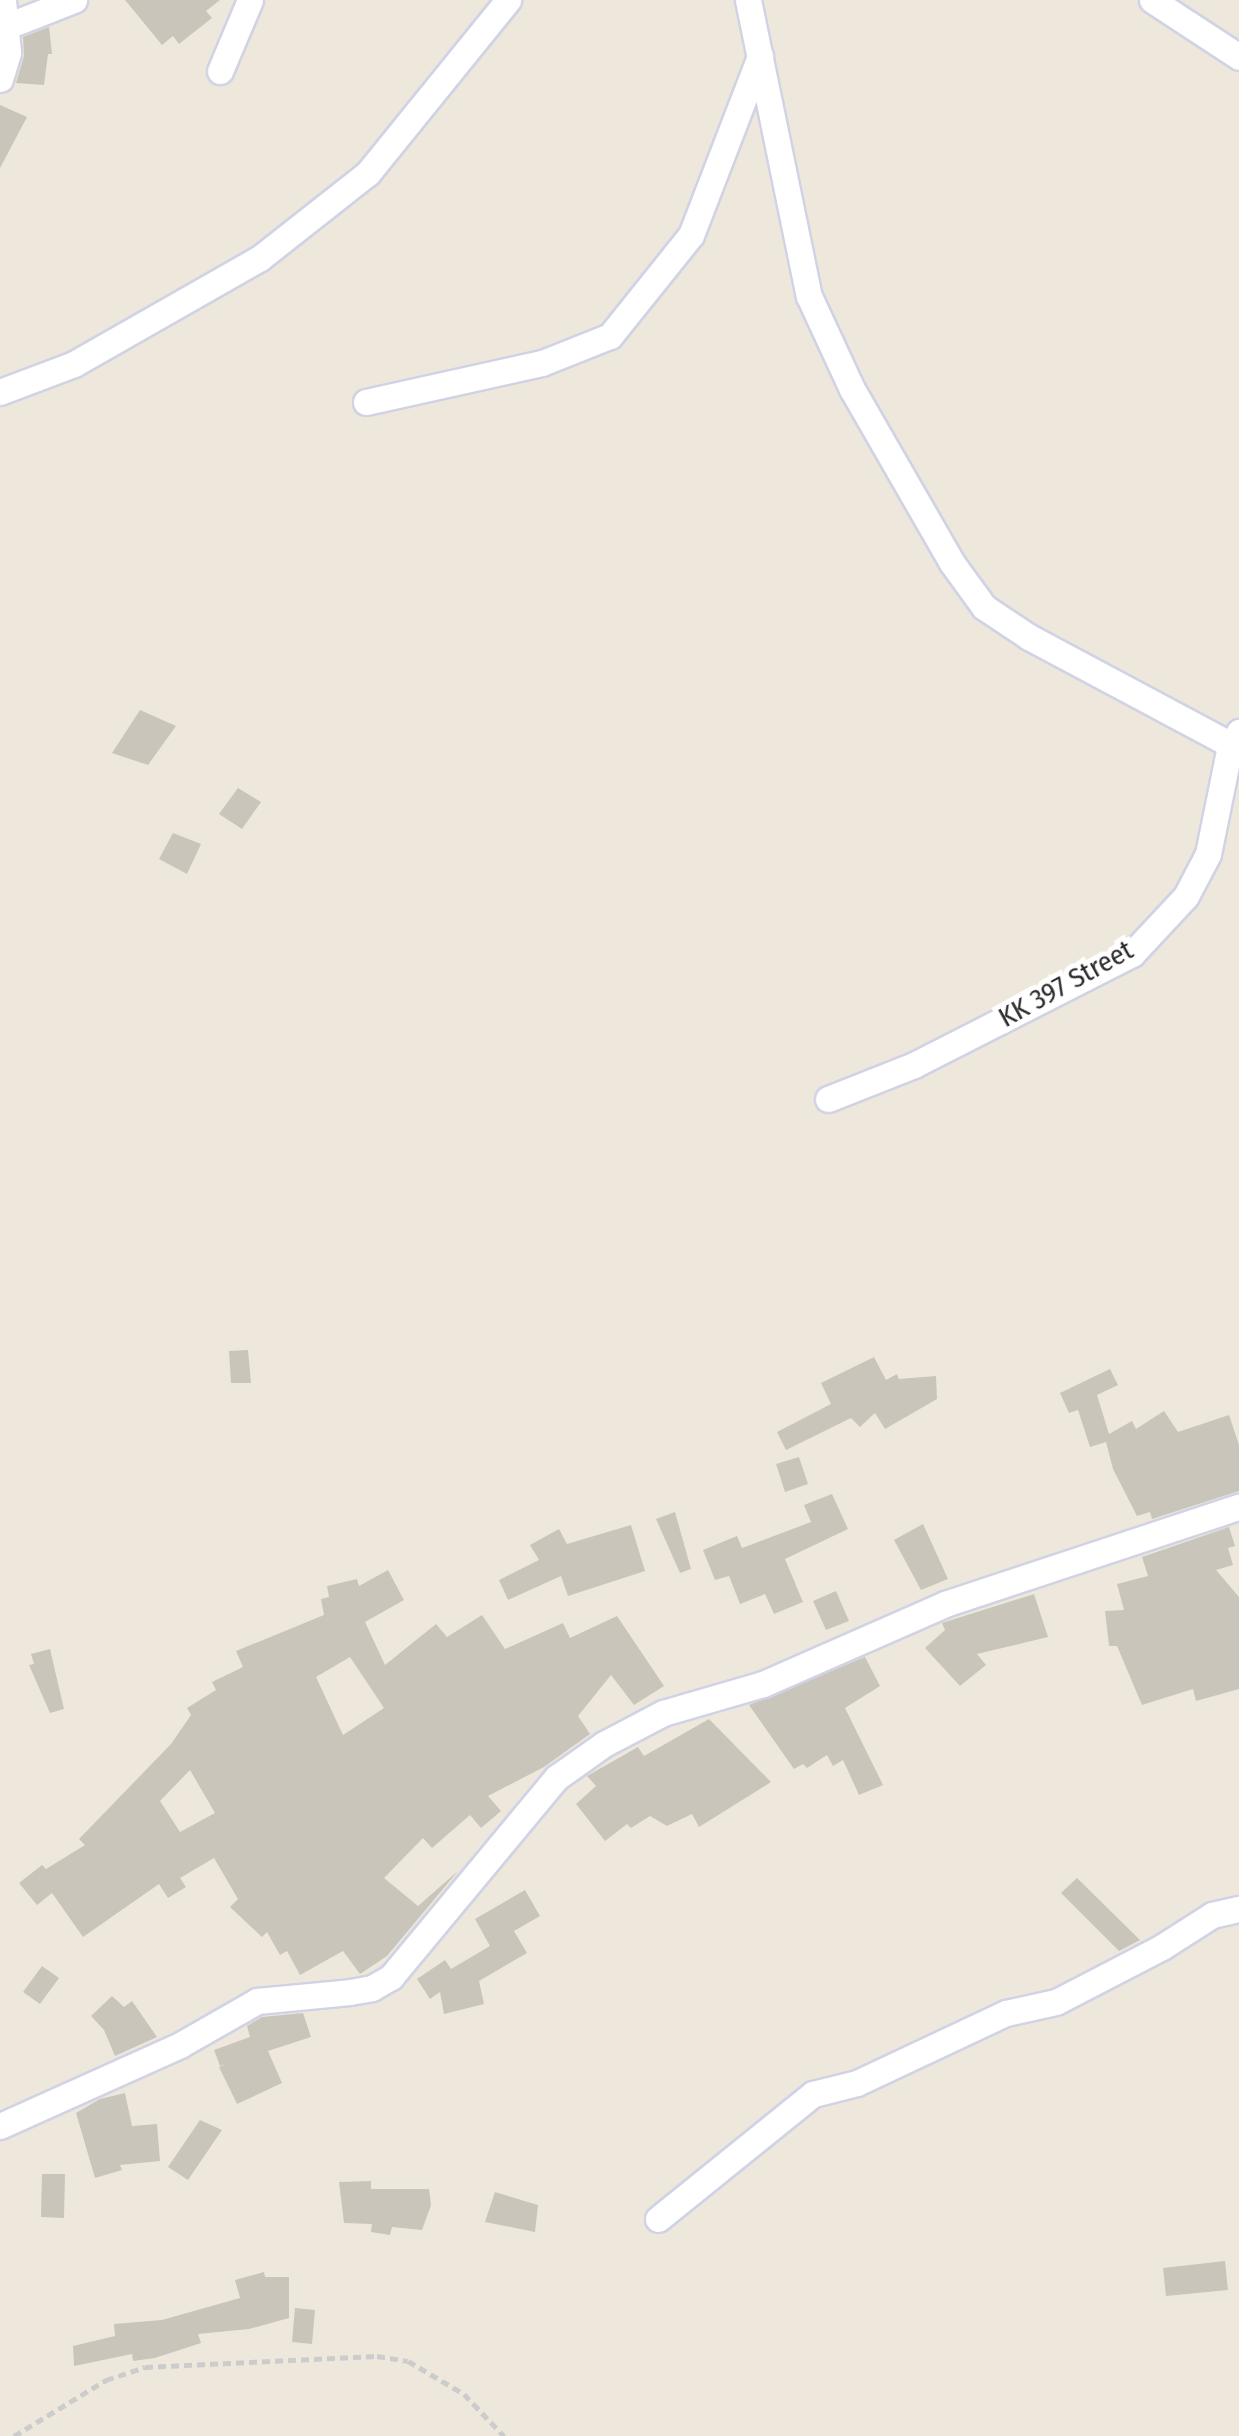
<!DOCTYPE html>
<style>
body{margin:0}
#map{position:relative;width:1239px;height:2436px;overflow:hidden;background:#eee8dc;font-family:"Fira Sans Condensed",sans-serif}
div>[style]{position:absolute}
.building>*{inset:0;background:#c9c5bb}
.path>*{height:5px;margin-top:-2.5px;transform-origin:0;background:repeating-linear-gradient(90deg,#ccc 0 8px,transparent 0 13px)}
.roads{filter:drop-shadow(2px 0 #d1d3e5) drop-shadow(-2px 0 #d1d3e5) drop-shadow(0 2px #d1d3e5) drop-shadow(0 -2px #d1d3e5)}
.minor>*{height:25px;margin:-12.5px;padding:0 12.5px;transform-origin:12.5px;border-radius:12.5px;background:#fff}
span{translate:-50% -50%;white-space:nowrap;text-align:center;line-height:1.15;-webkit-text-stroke:10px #fff;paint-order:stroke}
.street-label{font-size:28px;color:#2b2b2b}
</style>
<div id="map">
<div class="building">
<i style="clip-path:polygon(125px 0,220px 0,206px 11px,212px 18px,179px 44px,173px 36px,162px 45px)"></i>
<i style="clip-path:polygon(49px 27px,52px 54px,48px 54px,44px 85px,16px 83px,24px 56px,23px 37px)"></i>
<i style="clip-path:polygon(0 105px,27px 117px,0 168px)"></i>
<i style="clip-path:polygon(140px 710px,176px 726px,148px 765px,112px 753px)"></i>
<i style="clip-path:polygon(238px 788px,261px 802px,242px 829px,219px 814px)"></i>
<i style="clip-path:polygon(173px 833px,201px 844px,187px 874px,159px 859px)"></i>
<i style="clip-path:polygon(248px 1350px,251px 1383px,231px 1383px,229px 1351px)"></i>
<i style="clip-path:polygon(874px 1357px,886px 1380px,897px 1374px,899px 1379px,936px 1376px,937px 1399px,885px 1429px,875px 1413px,860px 1427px,851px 1418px,786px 1450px,777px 1432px,831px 1404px,821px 1383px)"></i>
<i style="clip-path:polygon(1110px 1369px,1118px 1385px,1097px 1395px,1109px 1434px,1132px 1421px,1136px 1429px,1164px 1411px,1178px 1432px,1229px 1415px,1239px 1445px,1239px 1491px,1152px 1519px,1150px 1512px,1137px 1516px,1113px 1469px,1106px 1442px,1090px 1447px,1078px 1410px,1069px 1413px,1060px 1393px)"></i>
<i style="clip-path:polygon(799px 1457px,808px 1484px,785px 1492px,776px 1464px)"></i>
<i style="clip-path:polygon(832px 1494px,848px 1529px,785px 1559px,803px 1602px,774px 1614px,765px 1594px,740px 1604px,729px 1576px,715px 1580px,703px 1550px,737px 1536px,742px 1548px,811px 1522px,804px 1505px)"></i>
<i style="clip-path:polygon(675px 1512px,691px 1569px,680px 1573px,656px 1519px)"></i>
<i style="clip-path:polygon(923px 1524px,948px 1579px,921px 1590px,894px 1540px)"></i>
<i style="clip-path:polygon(631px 1525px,645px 1571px,568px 1596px,561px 1576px,508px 1600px,499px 1580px,539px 1560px,530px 1545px,559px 1529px,567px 1544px)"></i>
<i style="clip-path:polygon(1229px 1527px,1235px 1546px,1228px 1548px,1233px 1565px,1216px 1570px,1239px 1597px,1239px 1689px,1196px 1701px,1193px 1689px,1142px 1705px,1117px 1646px,1109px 1646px,1105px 1611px,1124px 1610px,1117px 1584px,1148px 1576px,1142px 1557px)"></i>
<i style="clip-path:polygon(evenodd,388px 1570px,404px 1600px,365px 1622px,385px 1665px,436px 1624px,447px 1637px,482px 1615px,505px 1649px,563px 1623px,570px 1638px,617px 1616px,664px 1686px,634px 1705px,611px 1675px,578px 1716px,590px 1734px,544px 1767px,488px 1796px,501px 1811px,481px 1828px,470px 1815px,432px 1848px,423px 1838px,384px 1878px,418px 1906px,458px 1871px,387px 1956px,360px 1974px,343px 1951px,300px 1975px,287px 1951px,280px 1955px,267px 1932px,262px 1937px,230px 1907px,238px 1899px,214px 1858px,180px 1878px,186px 1887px,168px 1898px,159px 1884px,83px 1937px,52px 1893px,37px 1905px,19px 1883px,42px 1865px,46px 1869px,85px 1845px,79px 1839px,171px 1744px,191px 1715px,187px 1708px,216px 1690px,212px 1682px,243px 1667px,236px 1651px,324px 1615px,321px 1599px,329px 1597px,327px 1586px,357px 1579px,359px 1586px,388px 1570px,350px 1657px,384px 1708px,343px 1735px,316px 1677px,350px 1657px,388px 1570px,190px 1770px,215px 1813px,180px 1832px,160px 1801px,190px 1770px)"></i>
<i style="clip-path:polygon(836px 1591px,849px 1621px,826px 1630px,813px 1601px)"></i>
<i style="clip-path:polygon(1034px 1594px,1048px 1637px,977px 1654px,986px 1665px,960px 1686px,925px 1648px,945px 1630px,942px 1623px)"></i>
<i style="clip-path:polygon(50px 1649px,64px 1709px,50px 1713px,29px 1665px,34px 1664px,31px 1654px)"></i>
<i style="clip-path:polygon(865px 1657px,880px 1686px,845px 1708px,883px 1785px,859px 1795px,843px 1760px,833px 1766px,827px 1755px,807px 1768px,803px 1764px,794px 1769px,749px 1705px)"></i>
<i style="clip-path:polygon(709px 1719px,771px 1782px,699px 1827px,692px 1814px,667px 1826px,650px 1816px,631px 1828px,627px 1824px,605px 1841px,576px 1804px,596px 1786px,587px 1776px,638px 1747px,644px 1756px)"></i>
<i style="clip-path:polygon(1077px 1878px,1140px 1940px,1119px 1951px,1061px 1893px)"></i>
<i style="clip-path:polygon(525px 1890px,540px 1916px,514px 1931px,527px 1953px,479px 1981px,484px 2004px,444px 2014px,440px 1992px,430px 1999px,417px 1979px,445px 1960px,451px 1969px,490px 1946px,475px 1919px)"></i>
<i style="clip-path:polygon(42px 1966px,59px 1978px,40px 2004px,23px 1992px)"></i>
<i style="clip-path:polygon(112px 1996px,124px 2007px,132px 2001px,157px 2037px,115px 2056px,104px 2030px,91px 2016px)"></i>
<i style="clip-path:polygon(303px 2013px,311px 2037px,268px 2051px,282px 2083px,237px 2104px,219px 2067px,227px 2064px,220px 2066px,214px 2050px,250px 2037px,247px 2026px,262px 2017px)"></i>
<i style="clip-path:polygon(125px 2093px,132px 2126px,157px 2124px,160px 2161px,120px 2165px,122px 2170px,95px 2178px,76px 2113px,100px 2099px)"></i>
<i style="clip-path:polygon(200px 2120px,222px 2130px,188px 2180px,168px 2167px)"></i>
<i style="clip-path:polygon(42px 2174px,65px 2174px,64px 2218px,41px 2217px)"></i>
<i style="clip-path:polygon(371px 2181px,371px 2189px,429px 2189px,431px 2205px,422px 2230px,392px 2227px,390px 2235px,371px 2232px,372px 2224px,344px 2223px,339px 2182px)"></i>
<i style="clip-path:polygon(495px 2192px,538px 2205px,535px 2232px,485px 2222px)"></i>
<i style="clip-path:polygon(1225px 2261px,1228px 2290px,1166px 2296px,1163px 2268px)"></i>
<i style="clip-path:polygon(264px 2272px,265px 2277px,289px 2277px,289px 2318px,249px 2329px,198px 2334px,201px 2343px,155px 2358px,133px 2361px,132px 2354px,74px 2366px,73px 2346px,115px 2336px,114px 2324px,162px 2320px,240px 2298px,235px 2280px)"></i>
<i style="clip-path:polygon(295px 2308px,315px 2310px,312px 2344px,292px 2342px)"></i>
</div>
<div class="path">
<i style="left:14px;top:2436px;width:108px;rotate:-31.3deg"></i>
<i style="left:106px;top:2380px;width:41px;rotate:-18.4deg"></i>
<i style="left:145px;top:2367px;width:232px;rotate:-2.7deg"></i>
<i style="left:377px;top:2356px;width:31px;rotate:9deg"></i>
<i style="left:408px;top:2361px;width:65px;rotate:30.5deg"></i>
<i style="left:464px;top:2394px;width:58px;rotate:46.4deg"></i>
</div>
<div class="roads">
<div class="minor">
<i style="left:748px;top:0;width:302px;rotate:78.4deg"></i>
<i style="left:809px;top:296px;width:102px;rotate:65.2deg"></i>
<i style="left:852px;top:389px;width:201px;rotate:60.1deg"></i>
<i style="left:952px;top:563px;width:54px;rotate:54deg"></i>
<i style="left:984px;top:607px;width:54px;rotate:33.7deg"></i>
<i style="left:1029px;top:637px;width:238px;rotate:28.1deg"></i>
<i style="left:1152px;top:0;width:104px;rotate:33.2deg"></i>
<i style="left:7px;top:26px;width:72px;rotate:-21.2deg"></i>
<i style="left:220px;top:71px;width:77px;rotate:-67.1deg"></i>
<i style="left:0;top:79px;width:28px;rotate:-73deg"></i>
<i style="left:8px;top:52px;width:52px;rotate:-95.5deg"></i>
<i style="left:0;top:392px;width:79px;rotate:-20.7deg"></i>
<i style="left:74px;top:364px;width:214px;rotate:-29.7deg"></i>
<i style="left:260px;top:258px;width:137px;rotate:-38.2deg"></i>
<i style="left:368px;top:173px;width:223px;rotate:-51deg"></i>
<i style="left:366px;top:402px;width:180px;rotate:-12.5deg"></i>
<i style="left:542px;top:363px;width:73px;rotate:-21.7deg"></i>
<i style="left:610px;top:336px;width:129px;rotate:-51.3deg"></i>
<i style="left:691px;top:235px;width:192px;rotate:-68.9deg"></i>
<i style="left:828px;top:1099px;width:92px;rotate:-21.6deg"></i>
<i style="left:914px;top:1065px;width:245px;rotate:-27deg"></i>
<i style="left:1132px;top:954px;width:79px;rotate:-47deg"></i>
<i style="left:1186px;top:896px;width:47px;rotate:-62.4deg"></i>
<i style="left:1208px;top:854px;width:110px;rotate:-78.5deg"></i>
<i style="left:1230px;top:746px;width:17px;rotate:-57deg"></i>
<i style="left:0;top:2126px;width:197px;rotate:-24.2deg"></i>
<i style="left:180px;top:2045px;width:89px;rotate:-29.7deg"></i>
<i style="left:257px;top:2001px;width:93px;rotate:-5.5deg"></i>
<i style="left:350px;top:1992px;width:22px;rotate:-10deg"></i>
<i style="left:372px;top:1988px;width:22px;rotate:-30deg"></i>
<i style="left:391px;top:1977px;width:259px;rotate:-50.3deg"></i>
<i style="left:556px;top:1778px;width:59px;rotate:-35.3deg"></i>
<i style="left:604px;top:1744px;width:67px;rotate:-27.7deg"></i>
<i style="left:663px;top:1713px;width:104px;rotate:-16.2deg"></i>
<i style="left:763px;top:1684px;width:199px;rotate:-23.7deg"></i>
<i style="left:945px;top:1604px;width:310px;rotate:-18.3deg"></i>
<i style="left:658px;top:2219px;width:199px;rotate:-38.9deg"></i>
<i style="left:813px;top:2094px;width:45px;rotate:-14deg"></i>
<i style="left:857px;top:2083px;width:165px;rotate:-25.2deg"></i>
<i style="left:1006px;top:2013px;width:51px;rotate:-12.4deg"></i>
<i style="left:1056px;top:2002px;width:119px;rotate:-27.4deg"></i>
<i style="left:1162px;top:1947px;width:59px;rotate:-32.6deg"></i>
<i style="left:1212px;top:1915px;width:28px;rotate:-13deg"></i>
</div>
</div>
<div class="street-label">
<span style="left:1066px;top:984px;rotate:-29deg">KK 397 Street</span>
</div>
</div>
